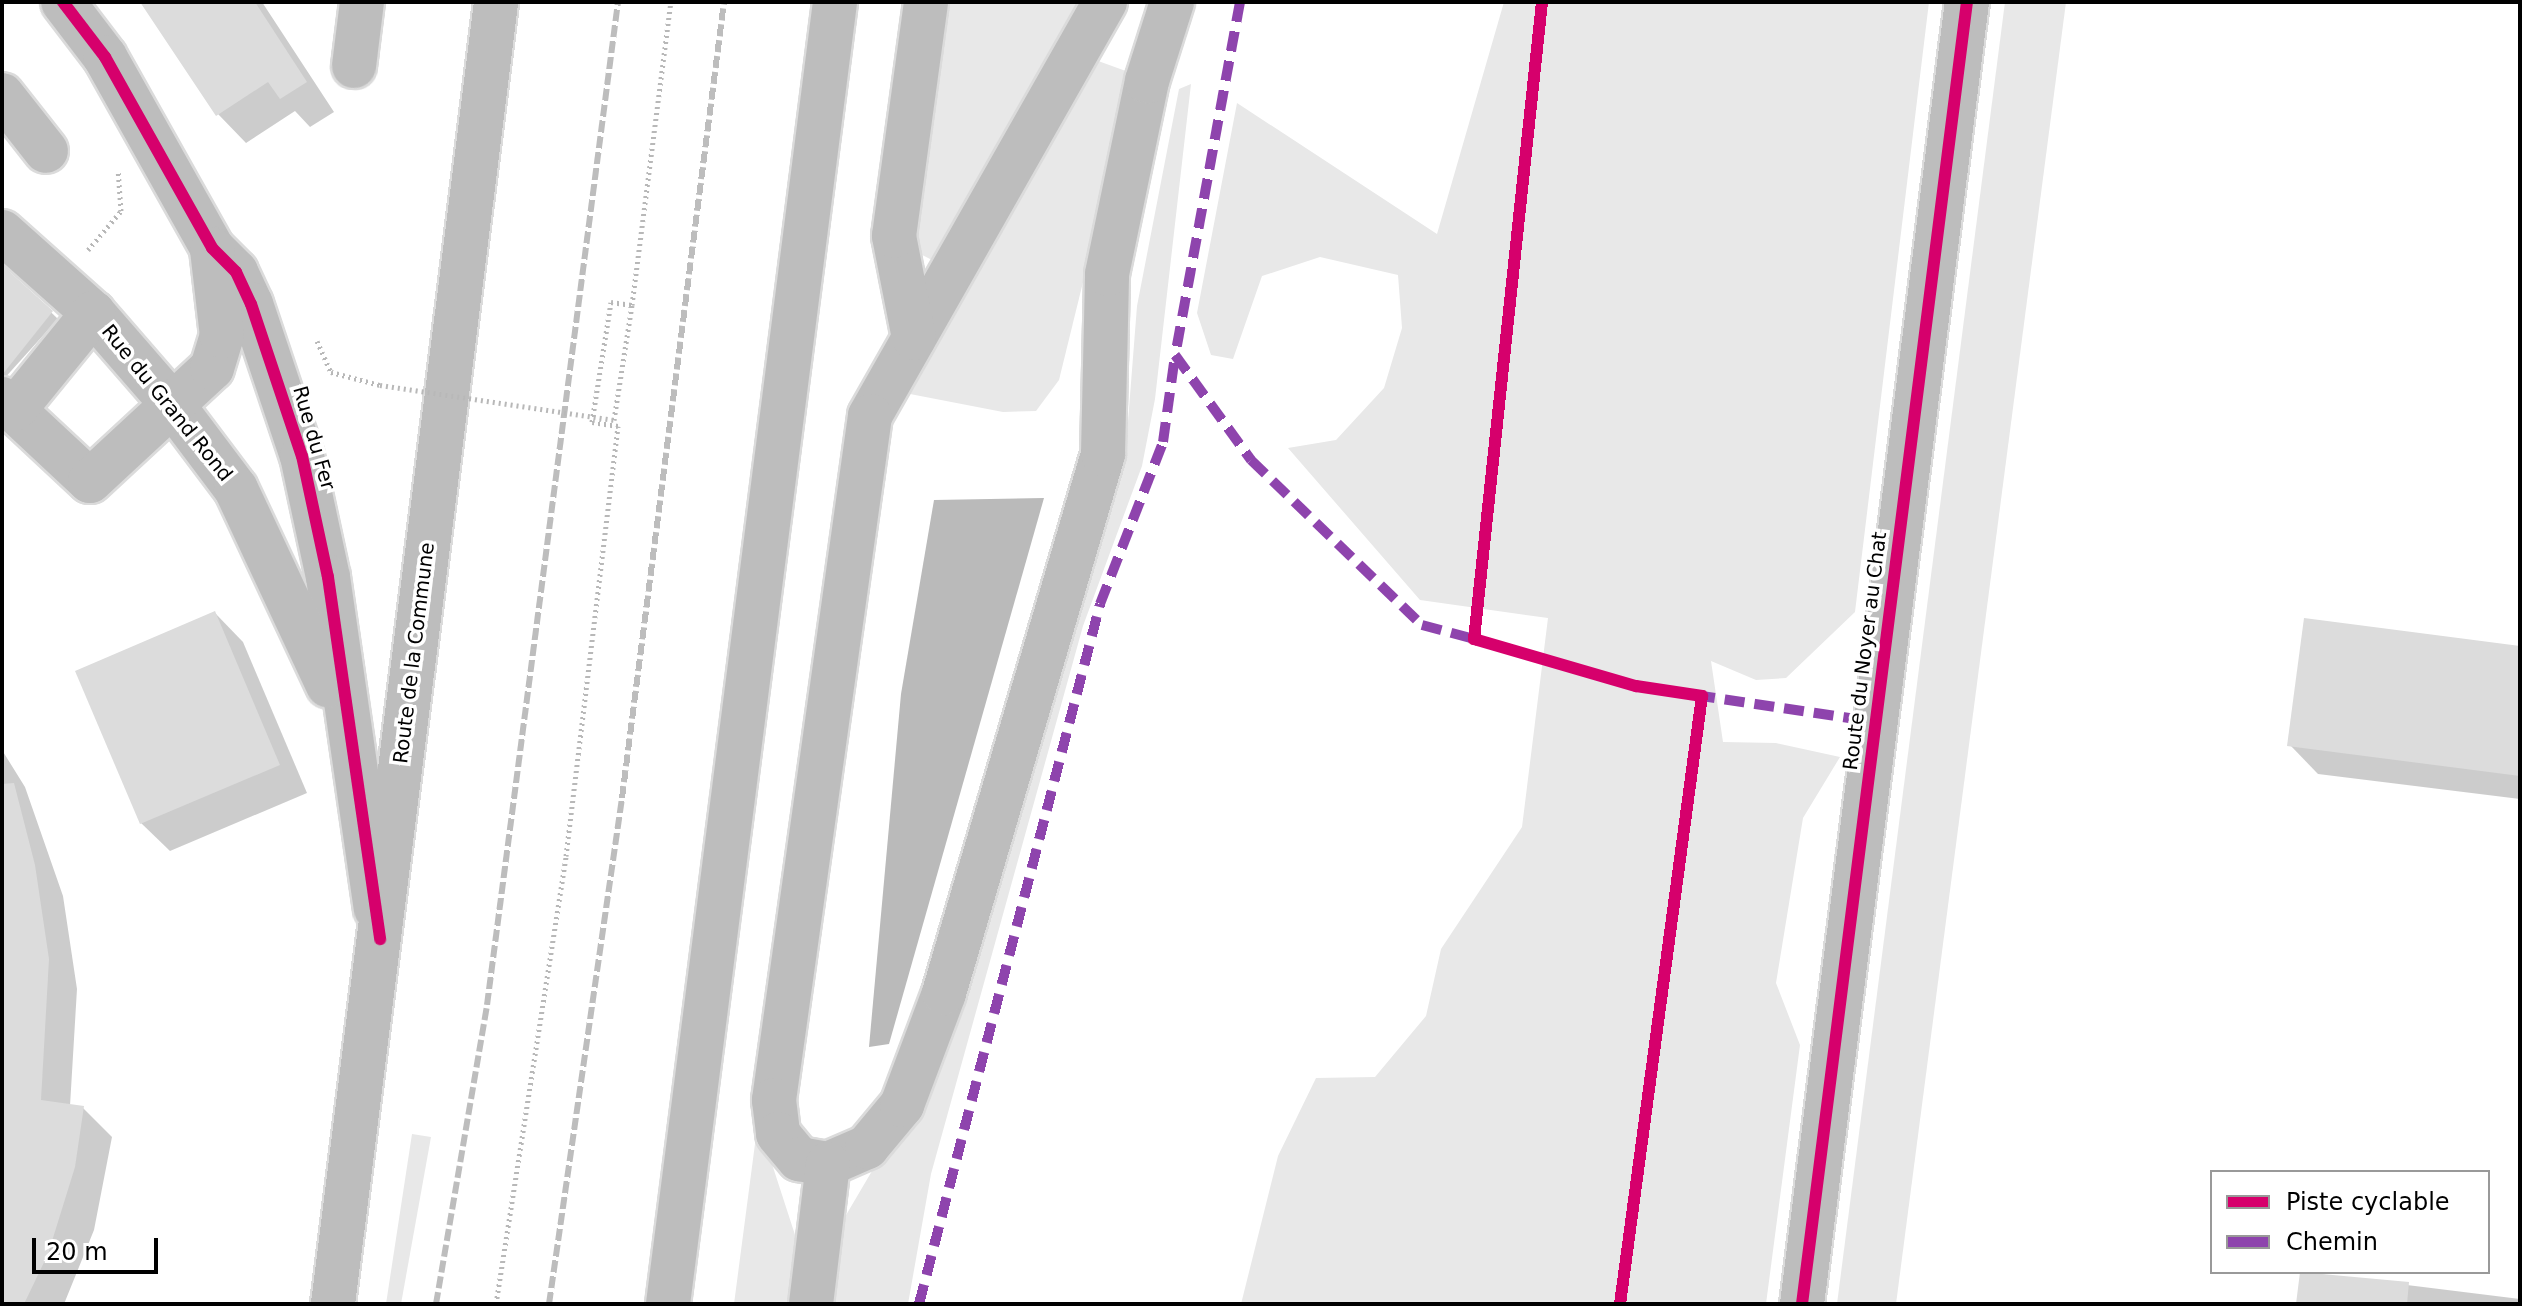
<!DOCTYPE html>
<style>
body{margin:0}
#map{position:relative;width:2522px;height:1306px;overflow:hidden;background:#fff;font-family:"DejaVu Sans",sans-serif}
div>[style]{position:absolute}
.green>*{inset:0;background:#e8e8e8}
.water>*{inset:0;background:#bababa}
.shadow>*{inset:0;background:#0003}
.building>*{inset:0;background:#dcdcdc}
.path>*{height:5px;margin-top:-2.5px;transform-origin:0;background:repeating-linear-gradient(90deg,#b8b8b8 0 2px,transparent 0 6px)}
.roads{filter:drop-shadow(2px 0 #dbdbdb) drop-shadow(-2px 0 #dbdbdb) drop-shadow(0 2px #dbdbdb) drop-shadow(0 -2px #dbdbdb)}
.minor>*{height:44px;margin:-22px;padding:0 22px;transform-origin:22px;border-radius:22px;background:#bdbdbd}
.major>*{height:44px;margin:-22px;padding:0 22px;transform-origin:22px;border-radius:22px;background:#bdbdbd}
.rail>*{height:6px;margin-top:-3px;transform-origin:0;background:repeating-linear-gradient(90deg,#bdbdbd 0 12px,transparent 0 16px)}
.path-bridge>*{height:5px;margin-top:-2.5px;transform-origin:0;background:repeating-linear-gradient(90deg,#b8b8b8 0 2px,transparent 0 6px)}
.quiet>*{height:10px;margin-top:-5px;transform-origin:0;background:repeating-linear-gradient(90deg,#8e44ad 0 20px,transparent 0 30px)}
.cycleway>*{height:12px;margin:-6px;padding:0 6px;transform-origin:6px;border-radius:6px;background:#d6006c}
span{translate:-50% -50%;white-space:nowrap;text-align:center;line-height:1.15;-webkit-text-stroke:7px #fff;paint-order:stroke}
.street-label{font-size:20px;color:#000}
.frame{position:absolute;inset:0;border:4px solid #000;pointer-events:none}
.legend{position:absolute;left:2210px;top:1170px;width:280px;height:104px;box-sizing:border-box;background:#fff;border:2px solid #999;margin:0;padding:10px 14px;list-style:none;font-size:24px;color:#000}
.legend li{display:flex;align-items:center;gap:16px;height:40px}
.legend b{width:40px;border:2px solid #999}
.scale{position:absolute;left:32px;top:1238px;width:126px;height:36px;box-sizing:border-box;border:4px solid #000;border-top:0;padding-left:10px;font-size:24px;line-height:28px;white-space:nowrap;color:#000;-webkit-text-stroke:6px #fff;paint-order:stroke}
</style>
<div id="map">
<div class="green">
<i style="clip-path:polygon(905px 2px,1091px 2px,936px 262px,875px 231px)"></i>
<i style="clip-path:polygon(1504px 2px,1929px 2px,1855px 612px,1786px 678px,1756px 680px,1711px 661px,1723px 742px,1776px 743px,1840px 757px,1803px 818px,1776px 983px,1800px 1045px,1766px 1304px,1241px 1304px,1278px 1156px,1316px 1078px,1375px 1077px,1426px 1016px,1441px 949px,1522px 827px,1548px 618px,1420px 600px,1288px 448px,1336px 440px,1384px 388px,1402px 328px,1398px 275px,1320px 257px,1262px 276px,1233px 359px,1211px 355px,1197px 313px,1237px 103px,1437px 234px)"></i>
<i style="clip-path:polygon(2005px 2px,2066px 2px,1896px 1304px,1837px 1304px)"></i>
<i style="clip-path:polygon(1090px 58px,1134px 74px,1059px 380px,1036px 411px,1003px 412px,910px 394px)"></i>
<i style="clip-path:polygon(1191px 84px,1155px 399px,1142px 466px,1083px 626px,931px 1174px,908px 1304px,734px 1304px,758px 1121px,797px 1241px,839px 1227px,872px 1171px,915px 1114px,1127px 434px,1137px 306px,1179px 89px)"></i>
<i style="clip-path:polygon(412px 1134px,431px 1137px,401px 1304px,386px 1304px)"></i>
</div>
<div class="water">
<i style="clip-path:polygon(1044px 498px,889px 1044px,869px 1047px,901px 694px,934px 500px)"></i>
</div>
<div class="shadow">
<i style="clip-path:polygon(143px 2px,262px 2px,334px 112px,310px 127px,295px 111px,246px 143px,218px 114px)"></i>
<i style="clip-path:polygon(2px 265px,58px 319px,2px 381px)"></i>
<i style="clip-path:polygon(215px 613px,243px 642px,307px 793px,170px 851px,141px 823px)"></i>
<i style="clip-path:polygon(2520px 648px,2520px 799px,2318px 774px,2290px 745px)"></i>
<i style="clip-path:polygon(2px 750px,25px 787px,63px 896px,77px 989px,70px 1106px,83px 1108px,112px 1137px,94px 1230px,64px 1304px,2px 1304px)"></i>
<i style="clip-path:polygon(2302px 1272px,2520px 1299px,2520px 1304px,2298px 1304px)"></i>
</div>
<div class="building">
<i style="clip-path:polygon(140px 2px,255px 2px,307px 82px,280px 99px,268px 82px,216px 116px)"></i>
<i style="clip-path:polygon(2px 265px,53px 311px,2px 375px)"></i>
<i style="clip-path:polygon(215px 611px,280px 765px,140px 824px,75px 671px)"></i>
<i style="clip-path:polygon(2304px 618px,2520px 646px,2520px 776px,2287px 746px)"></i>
<i style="clip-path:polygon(14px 783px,35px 865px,49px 959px,41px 1100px,84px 1106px,75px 1167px,48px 1254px,24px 1304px,2px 1304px,2px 784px)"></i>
<i style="clip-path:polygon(2300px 1272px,2409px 1282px,2407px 1304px,2296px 1304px)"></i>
</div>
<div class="path">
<i style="left:88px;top:250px;width:51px;rotate:-49.8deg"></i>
<i style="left:121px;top:211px;width:39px;rotate:-94deg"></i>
<i style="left:317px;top:341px;width:34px;rotate:66deg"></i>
<i style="left:331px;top:372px;width:51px;rotate:14.9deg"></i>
<i style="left:614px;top:420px;width:116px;rotate:-81.1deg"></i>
<i style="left:496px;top:1304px;width:453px;rotate:-81.1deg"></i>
<i style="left:566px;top:856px;width:433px;rotate:-83.1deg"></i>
<i style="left:618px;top:426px;width:26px;rotate:-171deg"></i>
<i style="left:592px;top:422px;width:121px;rotate:-81deg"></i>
<i style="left:611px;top:302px;width:21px;rotate:8deg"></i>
<i style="left:632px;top:305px;width:305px;rotate:-82.7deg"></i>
</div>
<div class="roads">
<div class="minor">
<i style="left:63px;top:2px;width:69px;rotate:52.6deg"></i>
<i style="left:105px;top:57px;width:219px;rotate:60.7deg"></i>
<i style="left:212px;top:248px;width:34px;rotate:45deg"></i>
<i style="left:236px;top:272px;width:35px;rotate:65deg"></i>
<i style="left:251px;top:304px;width:160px;rotate:71.5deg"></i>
<i style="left:302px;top:456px;width:124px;rotate:77.9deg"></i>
<i style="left:328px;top:577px;width:335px;rotate:81.8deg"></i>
<i style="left:1105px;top:2px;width:476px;rotate:119.6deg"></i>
<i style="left:870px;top:416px;width:691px;rotate:97.99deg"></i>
<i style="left:774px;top:1100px;width:34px;rotate:83deg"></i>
<i style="left:778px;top:1134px;width:33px;rotate:50deg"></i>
<i style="left:799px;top:1159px;width:29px;rotate:10deg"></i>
<i style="left:828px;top:1164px;width:43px;rotate:-23.6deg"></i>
<i style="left:867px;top:1147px;width:55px;rotate:-50.2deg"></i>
<i style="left:902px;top:1105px;width:120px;rotate:-69.4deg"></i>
<i style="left:944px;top:993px;width:562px;rotate:-73.56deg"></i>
<i style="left:1103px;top:454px;width:180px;rotate:-88.7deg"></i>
<i style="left:1107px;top:274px;width:197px;rotate:-78.3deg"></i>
<i style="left:1147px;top:81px;width:83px;rotate:-72.4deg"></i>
<i style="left:354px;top:66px;width:64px;rotate:-82.9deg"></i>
<i style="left:2px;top:95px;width:71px;rotate:51.8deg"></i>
<i style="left:2px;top:232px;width:122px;rotate:41.7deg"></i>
<i style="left:93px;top:313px;width:121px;rotate:49deg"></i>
<i style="left:172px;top:404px;width:106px;rotate:53deg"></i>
<i style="left:236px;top:489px;width:217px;rotate:64.9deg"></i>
<i style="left:914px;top:338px;width:104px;rotate:-101.1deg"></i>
<i style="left:894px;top:236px;width:236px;rotate:-82.2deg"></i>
<i style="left:2px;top:399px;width:120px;rotate:43deg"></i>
<i style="left:90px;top:481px;width:166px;rotate:-42.8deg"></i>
<i style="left:212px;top:368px;width:34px;rotate:-73deg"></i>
<i style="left:222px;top:336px;width:87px;rotate:-96.6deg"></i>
<i style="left:15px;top:409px;width:124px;rotate:-50.9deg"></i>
<i style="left:811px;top:1304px;width:141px;rotate:-83.1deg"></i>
<i style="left:1802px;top:1304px;width:1312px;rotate:-82.78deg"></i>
</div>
<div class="major">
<i style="left:333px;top:1304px;width:1312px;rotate:-82.86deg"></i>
<i style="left:668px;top:1304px;width:1313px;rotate:-82.69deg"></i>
</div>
</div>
<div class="rail">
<i style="left:436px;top:1304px;width:303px;rotate:-80.3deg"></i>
<i style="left:487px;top:1005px;width:1012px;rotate:-82.56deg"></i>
<i style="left:549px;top:1304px;width:511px;rotate:-81.79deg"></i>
<i style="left:622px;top:798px;width:803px;rotate:-82.7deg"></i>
</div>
<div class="path-bridge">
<i style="left:380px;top:385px;width:237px;rotate:8.5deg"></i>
</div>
<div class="quiet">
<i style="left:1240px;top:2px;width:359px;rotate:100.4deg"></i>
<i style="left:1175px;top:355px;width:130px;rotate:54.1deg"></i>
<i style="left:1251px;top:460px;width:238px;rotate:44deg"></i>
<i style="left:1422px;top:625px;width:58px;rotate:15deg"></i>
<i style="left:1695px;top:695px;width:183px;rotate:8.5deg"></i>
<i style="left:919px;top:1304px;width:723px;rotate:-75.5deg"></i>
<i style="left:1100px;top:604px;width:174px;rotate:-68.7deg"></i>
<i style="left:1163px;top:442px;width:88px;rotate:-82.1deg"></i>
</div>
<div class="cycleway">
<i style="left:63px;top:2px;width:69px;rotate:52.6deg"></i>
<i style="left:105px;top:57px;width:219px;rotate:60.7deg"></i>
<i style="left:212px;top:248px;width:34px;rotate:45deg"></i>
<i style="left:236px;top:272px;width:35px;rotate:65deg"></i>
<i style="left:251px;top:304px;width:160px;rotate:71.5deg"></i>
<i style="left:302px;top:456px;width:124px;rotate:77.9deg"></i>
<i style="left:328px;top:577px;width:366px;rotate:81.8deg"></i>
<i style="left:1542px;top:2px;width:641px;rotate:96.09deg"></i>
<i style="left:1474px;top:639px;width:169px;rotate:16.2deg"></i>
<i style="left:1636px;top:686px;width:67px;rotate:8.6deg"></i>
<i style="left:1702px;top:696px;width:614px;rotate:97.68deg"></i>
<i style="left:1802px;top:1304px;width:1312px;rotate:-82.78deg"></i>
</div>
<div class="street-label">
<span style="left:167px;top:403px;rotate:51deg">Rue du Grand Rond</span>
<span style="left:314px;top:438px;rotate:74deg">Rue du Fer</span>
<span style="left:1865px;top:651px;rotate:-83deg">Route du Noyer au Chat</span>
<span style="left:414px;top:653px;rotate:-83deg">Route de la Commune</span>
</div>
<div class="frame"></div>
<ul class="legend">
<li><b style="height:10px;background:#d6006c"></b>Piste cyclable</li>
<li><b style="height:10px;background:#8e44ad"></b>Chemin</li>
</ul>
<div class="scale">20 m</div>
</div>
